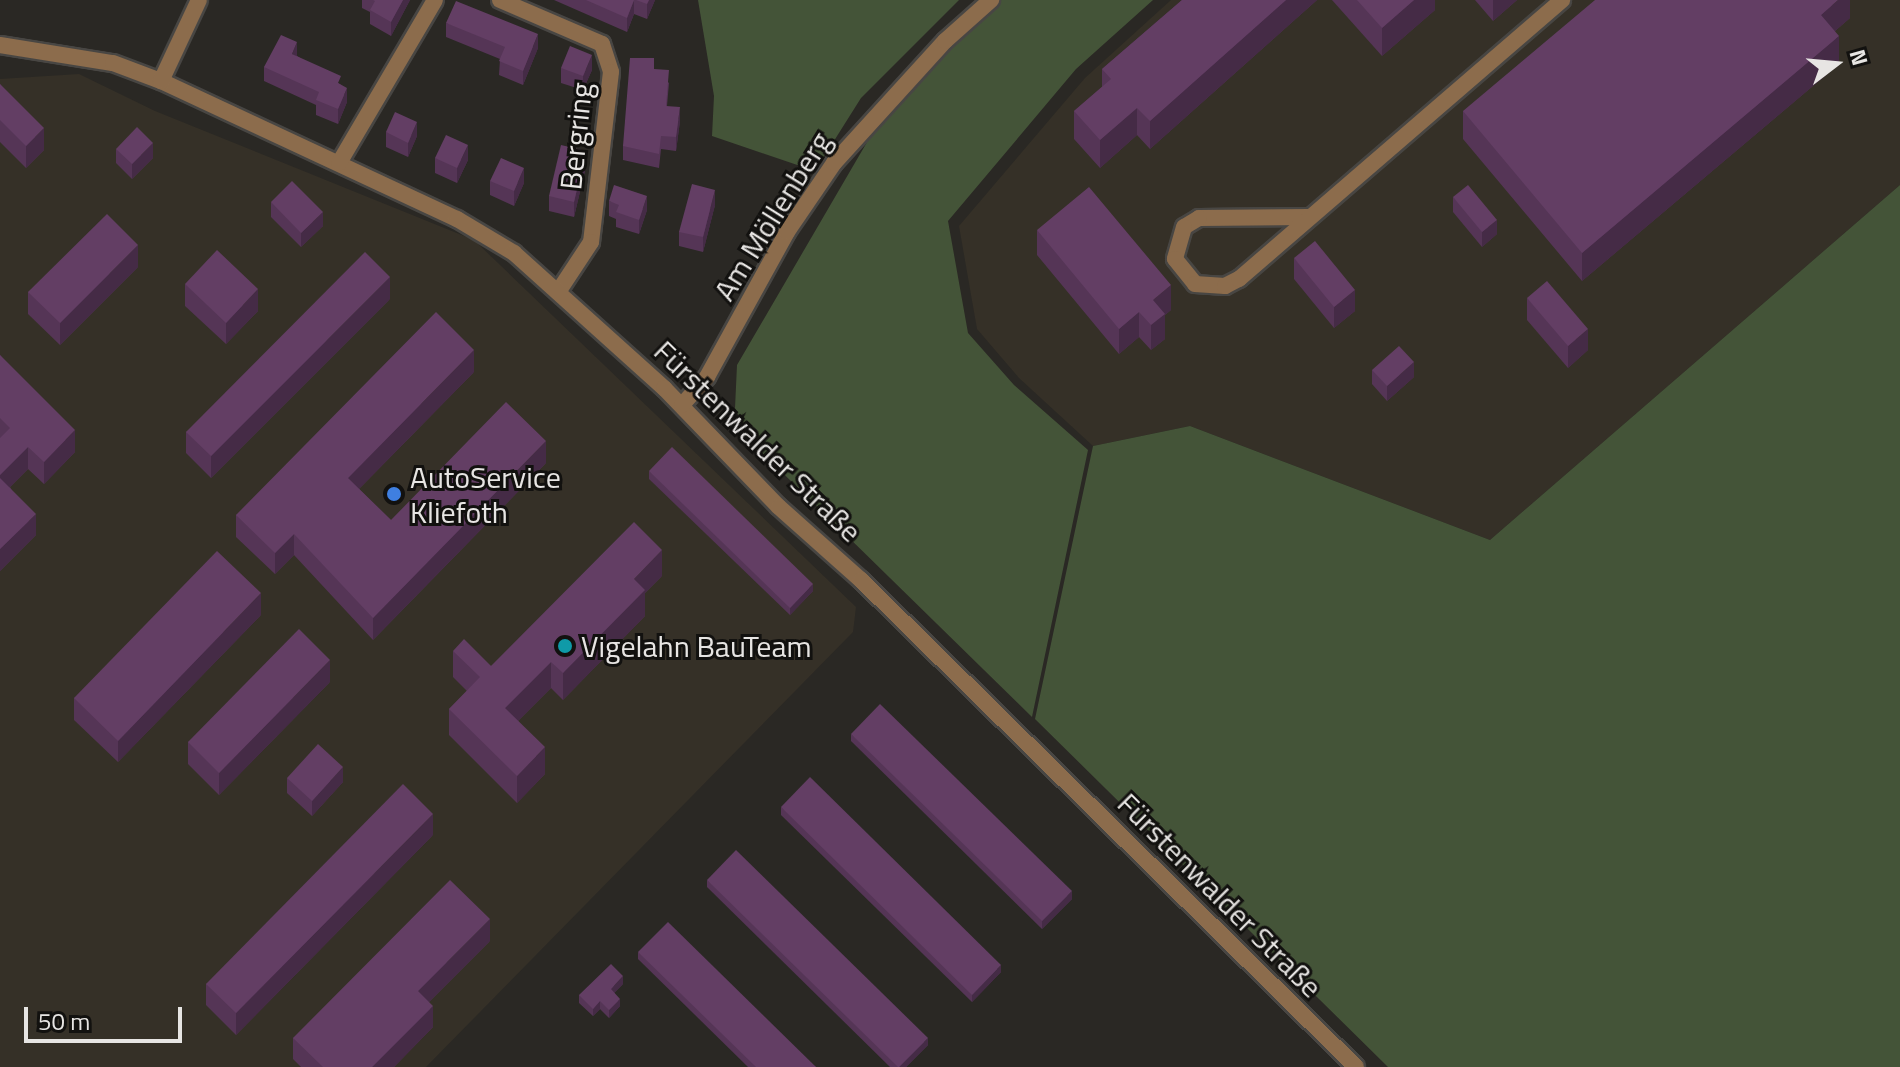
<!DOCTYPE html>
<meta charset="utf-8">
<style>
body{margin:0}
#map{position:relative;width:1900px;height:1067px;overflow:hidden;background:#2a2824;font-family:"Titillium Web",sans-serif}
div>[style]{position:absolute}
.built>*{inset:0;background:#353027}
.green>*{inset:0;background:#445438}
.roads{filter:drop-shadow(2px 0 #484643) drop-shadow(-2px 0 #484643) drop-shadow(0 2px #484643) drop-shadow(0 -2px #484643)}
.minor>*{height:16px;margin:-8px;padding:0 8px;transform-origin:8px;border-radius:8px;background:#8c6c4c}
.wall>*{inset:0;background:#553556}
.shaded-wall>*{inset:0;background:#452b46}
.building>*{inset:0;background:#633e64}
.dots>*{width:22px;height:22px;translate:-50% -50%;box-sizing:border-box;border:4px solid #12110f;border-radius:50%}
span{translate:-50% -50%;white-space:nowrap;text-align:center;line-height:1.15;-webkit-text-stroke:6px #12110f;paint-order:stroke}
.street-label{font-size:30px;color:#e7e5e3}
.poi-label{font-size:30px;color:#e7e5e3}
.left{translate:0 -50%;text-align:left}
.north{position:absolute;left:1796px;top:24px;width:80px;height:80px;-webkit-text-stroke:6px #12110f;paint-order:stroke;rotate:74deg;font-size:22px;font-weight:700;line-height:32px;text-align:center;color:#e7e5e3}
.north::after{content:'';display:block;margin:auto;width:28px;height:36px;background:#e7e5e3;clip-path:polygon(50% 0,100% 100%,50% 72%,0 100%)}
.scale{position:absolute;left:24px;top:1007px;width:158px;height:36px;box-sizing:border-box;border:4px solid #e7e5e3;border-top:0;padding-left:10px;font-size:24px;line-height:28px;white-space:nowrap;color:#e7e5e3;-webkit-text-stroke:6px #12110f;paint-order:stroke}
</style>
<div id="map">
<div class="built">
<i style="clip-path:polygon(1171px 0,1900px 0,1900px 185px,1490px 540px,1190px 426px,1093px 446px,1019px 378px,977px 329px,959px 226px,1085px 78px)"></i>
<i style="clip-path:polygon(79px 74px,155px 111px,474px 240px,856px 607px,853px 632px,426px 1067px,0 1067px,0 79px)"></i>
</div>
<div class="green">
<i style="clip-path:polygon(698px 0,959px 0,861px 98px,815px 171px,712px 136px,714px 96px)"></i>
<i style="clip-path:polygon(1000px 0,1153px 0,1076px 69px,948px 221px,968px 333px,1014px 385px,1088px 450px,1032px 717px,748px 439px,735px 408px,737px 365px,884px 113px,948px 44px)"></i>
<i style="clip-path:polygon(1900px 185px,1900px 1067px,1388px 1067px,1035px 719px,1093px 446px,1190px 426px,1490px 540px)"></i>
</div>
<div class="roads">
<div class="minor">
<i style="left:500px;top:0;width:111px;rotate:23.3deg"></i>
<i style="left:602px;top:44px;width:29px;rotate:72deg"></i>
<i style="left:611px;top:72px;width:171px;rotate:96.7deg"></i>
<i style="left:591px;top:242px;width:56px;rotate:123.4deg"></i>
<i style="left:0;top:45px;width:114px;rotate:9.1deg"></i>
<i style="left:113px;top:63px;width:51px;rotate:20.6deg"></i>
<i style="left:161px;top:81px;width:327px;rotate:25deg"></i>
<i style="left:457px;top:219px;width:66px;rotate:30.8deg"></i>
<i style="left:514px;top:253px;width:202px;rotate:42deg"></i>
<i style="left:664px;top:388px;width:165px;rotate:46deg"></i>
<i style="left:779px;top:507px;width:110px;rotate:41.7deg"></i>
<i style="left:861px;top:580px;width:694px;rotate:44.53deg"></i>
<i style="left:161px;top:81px;width:89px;rotate:-64.9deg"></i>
<i style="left:339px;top:163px;width:189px;rotate:-59.5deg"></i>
<i style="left:1308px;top:217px;width:109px;rotate:179.5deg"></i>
<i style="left:1199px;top:218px;width:17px;rotate:149deg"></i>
<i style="left:1184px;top:227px;width:33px;rotate:106deg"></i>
<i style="left:1175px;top:259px;width:32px;rotate:51deg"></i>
<i style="left:1195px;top:284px;width:30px;rotate:4deg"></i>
<i style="left:1225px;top:286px;width:16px;rotate:-27deg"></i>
<i style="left:1239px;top:279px;width:427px;rotate:-40.8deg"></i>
<i style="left:682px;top:405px;width:38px;rotate:-48deg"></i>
<i style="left:707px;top:377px;width:166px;rotate:-61.1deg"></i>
<i style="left:787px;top:232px;width:83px;rotate:-55.7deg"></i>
<i style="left:834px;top:163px;width:165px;rotate:-47.7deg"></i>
<i style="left:945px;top:41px;width:62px;rotate:-41.7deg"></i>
</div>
</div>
<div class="wall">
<i style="clip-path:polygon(362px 0,410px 0,391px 36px,370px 24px,370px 12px,362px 8px)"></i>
<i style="clip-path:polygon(554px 0,655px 0,647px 19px,634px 14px,627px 32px)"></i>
<i style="clip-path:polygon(1182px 0,1317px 0,1150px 149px,1137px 135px,1100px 168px,1074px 139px,1074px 111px,1102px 87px,1102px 69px)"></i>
<i style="clip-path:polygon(1332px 0,1435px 0,1435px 10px,1382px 56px)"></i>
<i style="clip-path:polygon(1475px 0,1517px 0,1493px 21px)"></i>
<i style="clip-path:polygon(1850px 0,1850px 18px,1835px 31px,1839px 64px,1582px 281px,1463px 139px,1463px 111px)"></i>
<i style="clip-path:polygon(446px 23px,538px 48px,523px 85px,499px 75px,500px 59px,446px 37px)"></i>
<i style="clip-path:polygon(297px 56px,341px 85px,347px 102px,338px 124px,316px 115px,316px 105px,264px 81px,264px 67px)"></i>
<i style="clip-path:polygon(561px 68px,592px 70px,583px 90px,561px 83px)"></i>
<i style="clip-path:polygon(654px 69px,669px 83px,667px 106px,680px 121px,676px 151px,661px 149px,659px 168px,623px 160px,623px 146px)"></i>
<i style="clip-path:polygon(0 84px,44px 150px,26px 168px,0 142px)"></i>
<i style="clip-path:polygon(386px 132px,417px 136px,408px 157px,386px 147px)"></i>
<i style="clip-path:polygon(116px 149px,153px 158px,132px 179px,116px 163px)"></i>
<i style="clip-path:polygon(435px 158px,468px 160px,457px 183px,435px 173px)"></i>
<i style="clip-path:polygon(586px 166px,574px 217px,549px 211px,549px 196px)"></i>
<i style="clip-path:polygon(490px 181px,524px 183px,514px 206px,490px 195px)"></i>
<i style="clip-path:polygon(1453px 197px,1497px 234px,1482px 247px,1453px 212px)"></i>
<i style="clip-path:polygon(609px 201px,647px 210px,639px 234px,616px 227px,616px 219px,609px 216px)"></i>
<i style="clip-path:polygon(271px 202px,323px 226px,301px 247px,271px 217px)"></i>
<i style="clip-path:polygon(715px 205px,703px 252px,679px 246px,679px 232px)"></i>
<i style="clip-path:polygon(1037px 230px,1171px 310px,1165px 315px,1165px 339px,1151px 350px,1139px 337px,1119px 354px,1037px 255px)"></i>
<i style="clip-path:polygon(1294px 258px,1355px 311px,1334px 328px,1294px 279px)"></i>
<i style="clip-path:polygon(138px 267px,60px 345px,28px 314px,28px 292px)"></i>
<i style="clip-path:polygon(185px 284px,258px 311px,226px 344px,185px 306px)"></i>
<i style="clip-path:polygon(1527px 298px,1588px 350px,1568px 368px,1527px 320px)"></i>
<i style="clip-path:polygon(390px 299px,211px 478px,186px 453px,186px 432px)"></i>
<i style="clip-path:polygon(0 355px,75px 452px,44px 484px,28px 469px,10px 487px,36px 535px,0 571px)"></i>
<i style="clip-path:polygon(1372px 370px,1414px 377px,1387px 401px,1372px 384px)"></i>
<i style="clip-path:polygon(474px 372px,359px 489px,391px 520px,546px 463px,373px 640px,294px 555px,275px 574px,236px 537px,236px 515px)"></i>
<i style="clip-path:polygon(649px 471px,813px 591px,790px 615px,649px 479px)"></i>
<i style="clip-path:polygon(662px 576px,645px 593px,645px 616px,563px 700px,551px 688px,518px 721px,545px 774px,517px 803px,449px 735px,449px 709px,467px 691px,453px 677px,453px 651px,491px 666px)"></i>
<i style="clip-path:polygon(261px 615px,118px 762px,74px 720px,74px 698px)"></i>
<i style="clip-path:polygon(330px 682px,219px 795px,188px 764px,188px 742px)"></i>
<i style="clip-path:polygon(851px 734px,1072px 899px,1042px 929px,851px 741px)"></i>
<i style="clip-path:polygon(287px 778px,343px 782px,312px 816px,287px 793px)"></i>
<i style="clip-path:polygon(781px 807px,1001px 972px,972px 1002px,781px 815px)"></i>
<i style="clip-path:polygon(433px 835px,236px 1035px,206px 1005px,206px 984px)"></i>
<i style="clip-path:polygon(707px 880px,928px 1045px,906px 1067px,890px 1067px,707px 887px)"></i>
<i style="clip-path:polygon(490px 941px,429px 1002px,433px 1027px,394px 1067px,301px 1067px,293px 1059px,293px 1038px)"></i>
<i style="clip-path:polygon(638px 952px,816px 1067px,748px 1067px,638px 959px)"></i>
<i style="clip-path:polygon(623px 984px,614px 993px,620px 1006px,609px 1018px,600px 1009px,593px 1016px,579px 1003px,579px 995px)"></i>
</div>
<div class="shaded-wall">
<i style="clip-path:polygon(403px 0,410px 0,391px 36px,391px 22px)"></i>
<i style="clip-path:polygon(634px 0,634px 14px,627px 32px,627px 18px)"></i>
<i style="clip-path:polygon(649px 0,655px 0,647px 19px,647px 4px)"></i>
<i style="clip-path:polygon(1286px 0,1317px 0,1150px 149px,1150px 121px)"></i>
<i style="clip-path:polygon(1414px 0,1435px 0,1435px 10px,1382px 56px,1382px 28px)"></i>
<i style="clip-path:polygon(1493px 0,1517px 0,1493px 21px)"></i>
<i style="clip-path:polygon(1838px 0,1850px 0,1850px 18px,1821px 43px,1821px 15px)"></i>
<i style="clip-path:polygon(538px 34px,538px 48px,523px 85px,523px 71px)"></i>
<i style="clip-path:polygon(1839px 36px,1839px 64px,1582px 281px,1582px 253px)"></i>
<i style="clip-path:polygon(297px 42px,297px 57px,292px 54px)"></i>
<i style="clip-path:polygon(592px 55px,592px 70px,583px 90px,583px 76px)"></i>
<i style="clip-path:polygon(347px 88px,347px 102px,338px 124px,338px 109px)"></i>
<i style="clip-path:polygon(680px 107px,680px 121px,676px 151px,676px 137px)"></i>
<i style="clip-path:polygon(1137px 108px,1137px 135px,1100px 168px,1100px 140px)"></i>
<i style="clip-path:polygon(417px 122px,417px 136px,408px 157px,408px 143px)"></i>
<i style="clip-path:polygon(44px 128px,44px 150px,26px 168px,26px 146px)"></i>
<i style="clip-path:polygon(153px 143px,153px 158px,132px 179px,132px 164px)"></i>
<i style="clip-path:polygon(468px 145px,468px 160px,457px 183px,457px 168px)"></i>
<i style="clip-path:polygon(586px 151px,586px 166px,574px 217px,574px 202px)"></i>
<i style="clip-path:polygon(524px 168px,524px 183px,514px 206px,514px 191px)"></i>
<i style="clip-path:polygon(715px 190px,715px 205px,703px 252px,703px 237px)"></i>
<i style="clip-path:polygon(647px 196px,647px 210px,639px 234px,639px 220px)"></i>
<i style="clip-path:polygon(323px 212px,323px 226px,301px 247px,301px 233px)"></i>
<i style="clip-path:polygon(1497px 220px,1497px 234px,1482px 247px,1482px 232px)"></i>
<i style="clip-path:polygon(138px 245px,138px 267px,60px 345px,60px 323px)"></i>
<i style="clip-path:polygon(390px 277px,390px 299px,211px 478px,211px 456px)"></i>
<i style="clip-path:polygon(1171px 285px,1171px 310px,1165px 315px,1165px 339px,1151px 350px,1151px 325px,1153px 300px)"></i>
<i style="clip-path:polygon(258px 289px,258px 311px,226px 344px,226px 323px)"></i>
<i style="clip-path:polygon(1355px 290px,1355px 311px,1334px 328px,1334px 307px)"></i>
<i style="clip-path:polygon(1139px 312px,1139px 337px,1119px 354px,1119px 329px)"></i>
<i style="clip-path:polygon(1588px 329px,1588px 350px,1568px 368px,1568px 346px)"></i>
<i style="clip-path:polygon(474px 350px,474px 372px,348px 500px,348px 478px)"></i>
<i style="clip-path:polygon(1414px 362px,1414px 377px,1387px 401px,1387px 386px)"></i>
<i style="clip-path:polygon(75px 430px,75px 452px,44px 484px,44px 462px)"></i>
<i style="clip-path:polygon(546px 441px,546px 463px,373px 640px,373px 618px)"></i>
<i style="clip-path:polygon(28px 447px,28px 469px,0 497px,0 475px)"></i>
<i style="clip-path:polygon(36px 514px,36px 535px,0 571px,0 549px)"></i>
<i style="clip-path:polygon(294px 534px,294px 555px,275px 574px,275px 553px)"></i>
<i style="clip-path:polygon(662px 550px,662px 576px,645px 593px,645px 616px,563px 700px,563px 673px,634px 579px)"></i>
<i style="clip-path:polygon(813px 584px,813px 591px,790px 615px,790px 608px)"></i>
<i style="clip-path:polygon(261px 593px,261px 615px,118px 762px,118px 741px)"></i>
<i style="clip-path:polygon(330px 660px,330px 682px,219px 795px,219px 773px)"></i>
<i style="clip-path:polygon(551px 662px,551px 688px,505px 734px,505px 708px)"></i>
<i style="clip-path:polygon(545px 747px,545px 774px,517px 803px,517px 776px)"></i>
<i style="clip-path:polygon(343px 767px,343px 782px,312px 816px,312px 801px)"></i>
<i style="clip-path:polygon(433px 814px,433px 835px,236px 1035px,236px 1013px)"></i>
<i style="clip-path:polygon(1072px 891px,1072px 899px,1042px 929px,1042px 921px)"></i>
<i style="clip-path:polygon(490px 919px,490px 941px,418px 1013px,418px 991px)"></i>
<i style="clip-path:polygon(1001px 965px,1001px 972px,972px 1002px,972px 995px)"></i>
<i style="clip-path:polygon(623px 976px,623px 984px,611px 996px,611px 989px)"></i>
<i style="clip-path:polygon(620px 999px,620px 1006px,609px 1018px,609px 1010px)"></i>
<i style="clip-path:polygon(600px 1001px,600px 1009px,593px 1016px,593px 1009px)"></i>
<i style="clip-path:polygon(433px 1006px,433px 1027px,394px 1067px,372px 1067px)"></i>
<i style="clip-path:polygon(928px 1038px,928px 1045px,906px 1067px,899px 1067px)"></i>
</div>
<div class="building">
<i style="clip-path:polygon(373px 0,403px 0,391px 22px,370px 10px,375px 1px)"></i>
<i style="clip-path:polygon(586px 0,634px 0,627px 18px)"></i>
<i style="clip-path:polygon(636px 0,649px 0,647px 4px)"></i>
<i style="clip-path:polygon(1182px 0,1286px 0,1150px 121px,1137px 108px,1100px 140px,1074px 111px,1111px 79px,1102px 69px)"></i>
<i style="clip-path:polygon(1357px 0,1414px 0,1382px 28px)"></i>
<i style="clip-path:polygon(1595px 0,1838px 0,1821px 15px,1839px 36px,1582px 253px,1463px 111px)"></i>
<i style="clip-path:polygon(456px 1px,538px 34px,523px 71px,499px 61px,505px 47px,446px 23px)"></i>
<i style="clip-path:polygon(281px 35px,297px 42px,292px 54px,341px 76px,338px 83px,347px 88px,338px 109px,316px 100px,319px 92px,264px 67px)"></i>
<i style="clip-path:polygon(570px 46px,592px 55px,583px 76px,561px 68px)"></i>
<i style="clip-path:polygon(630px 58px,654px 58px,654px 69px,669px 70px,666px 106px,680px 107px,676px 137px,661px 136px,659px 154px,623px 146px)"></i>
<i style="clip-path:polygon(0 84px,44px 128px,26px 146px,0 120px)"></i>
<i style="clip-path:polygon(395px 112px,417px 122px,408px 143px,386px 132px)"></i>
<i style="clip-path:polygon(137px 127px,153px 143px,132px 164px,116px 149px)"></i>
<i style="clip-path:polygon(446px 135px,468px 145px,457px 168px,435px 158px)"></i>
<i style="clip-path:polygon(561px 145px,586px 151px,574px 202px,549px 196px)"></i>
<i style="clip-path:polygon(501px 158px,524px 168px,514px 191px,490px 181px)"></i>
<i style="clip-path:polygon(292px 181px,323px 212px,301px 233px,271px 202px)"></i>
<i style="clip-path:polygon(692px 184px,715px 190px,703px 237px,679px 232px)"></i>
<i style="clip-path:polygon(614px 185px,647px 196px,639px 220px,616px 212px,619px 205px,609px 201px)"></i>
<i style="clip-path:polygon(1468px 185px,1497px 220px,1482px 232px,1453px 197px)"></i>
<i style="clip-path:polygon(1089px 187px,1171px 285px,1153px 300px,1165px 314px,1151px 325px,1139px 312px,1119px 329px,1037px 230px)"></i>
<i style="clip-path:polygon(107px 214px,138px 245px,60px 323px,28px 292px)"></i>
<i style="clip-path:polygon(1315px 241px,1355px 290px,1334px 307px,1294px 258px)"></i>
<i style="clip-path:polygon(217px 250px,258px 289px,226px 323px,185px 284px)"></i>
<i style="clip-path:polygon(365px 252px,390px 277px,211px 456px,186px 432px)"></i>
<i style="clip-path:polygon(1547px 281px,1588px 329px,1568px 346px,1527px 298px)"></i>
<i style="clip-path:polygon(436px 312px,474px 350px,348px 478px,391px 520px,506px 402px,546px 441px,373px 618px,294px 534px,275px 553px,236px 515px)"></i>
<i style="clip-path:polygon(1399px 346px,1414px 362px,1387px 386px,1372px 370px)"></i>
<i style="clip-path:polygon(0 355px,75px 430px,44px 462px,28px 447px,0 475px,0 438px,10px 428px,0 418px)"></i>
<i style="clip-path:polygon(672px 447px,813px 584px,790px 608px,649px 471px)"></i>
<i style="clip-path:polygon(0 478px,36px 514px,0 549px)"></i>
<i style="clip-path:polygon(634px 522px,662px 550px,634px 579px,645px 590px,563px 673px,551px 662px,505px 708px,545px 747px,517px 776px,449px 709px,480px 677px,453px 651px,464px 639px,491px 666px)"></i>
<i style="clip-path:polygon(217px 551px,261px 593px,118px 741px,74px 698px)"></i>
<i style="clip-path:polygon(299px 629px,330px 660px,219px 773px,188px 742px)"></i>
<i style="clip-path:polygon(880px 704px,1072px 891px,1042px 921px,851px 734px)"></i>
<i style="clip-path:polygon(318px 744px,343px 767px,312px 801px,287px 778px)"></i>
<i style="clip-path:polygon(810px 777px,1001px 965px,972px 995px,781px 807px)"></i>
<i style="clip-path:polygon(403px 784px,433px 814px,236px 1013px,206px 984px)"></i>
<i style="clip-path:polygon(736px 850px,928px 1038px,899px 1067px,898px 1067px,707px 880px)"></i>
<i style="clip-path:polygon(450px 880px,490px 919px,418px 991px,433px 1006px,372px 1067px,323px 1067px,293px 1038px)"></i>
<i style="clip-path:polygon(668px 922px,816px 1067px,756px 1067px,638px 952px)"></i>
<i style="clip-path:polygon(611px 964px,623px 976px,611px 989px,620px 999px,609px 1010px,600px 1001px,593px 1009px,579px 995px)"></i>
</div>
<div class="dots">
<i style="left:394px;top:494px;background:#3f7fe0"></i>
<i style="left:565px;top:646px;background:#0f9aa8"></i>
</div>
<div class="street-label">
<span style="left:576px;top:136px;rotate:-84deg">Bergring</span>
<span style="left:772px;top:216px;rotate:-58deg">Am Möllenberg</span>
<span style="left:758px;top:441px;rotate:44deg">Fürstenwalder Straße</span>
<span style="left:1220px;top:895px;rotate:45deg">Fürstenwalder Straße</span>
</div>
<div class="poi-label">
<span class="left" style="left:410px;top:494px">AutoService<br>Kliefoth</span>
<span class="left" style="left:581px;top:646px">Vigelahn BauTeam</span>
</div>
<div class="north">N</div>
<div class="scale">50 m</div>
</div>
